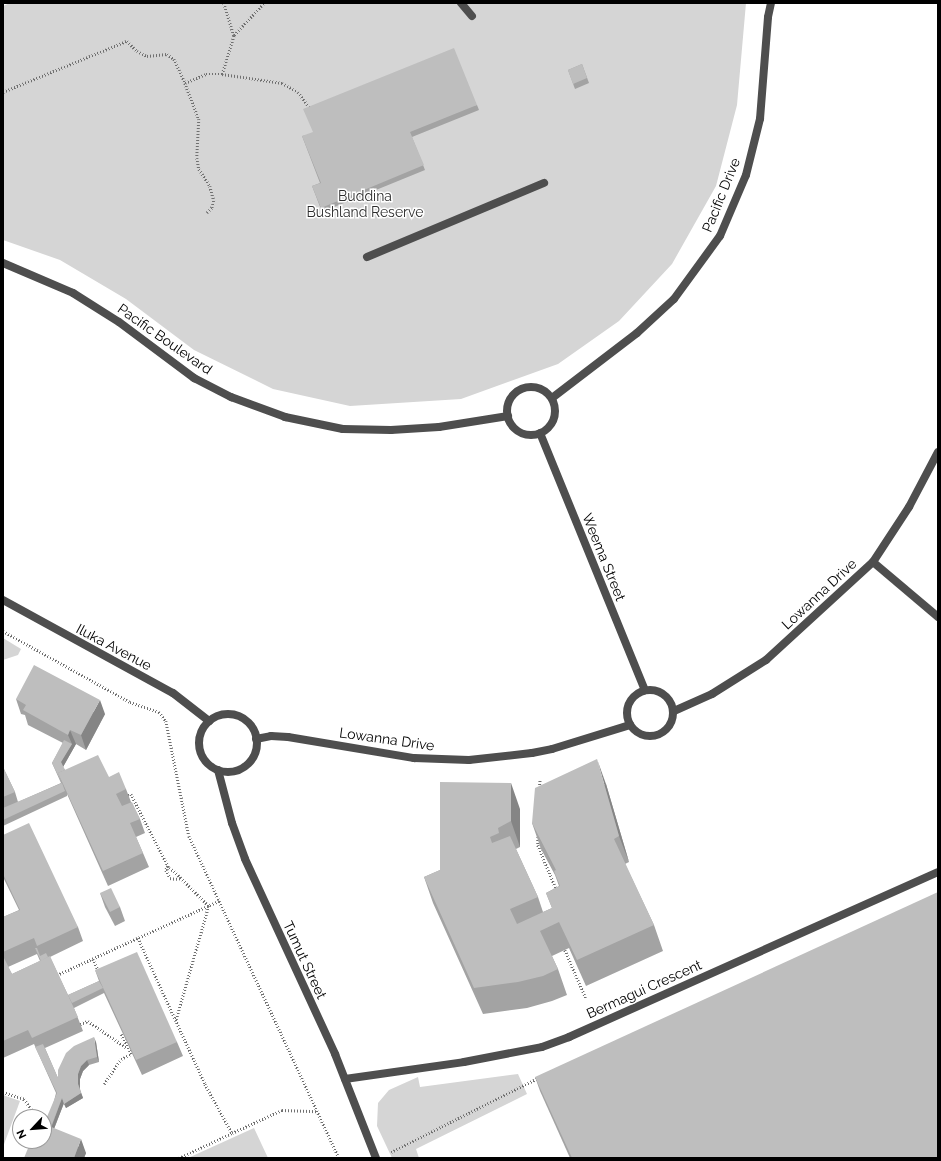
<!DOCTYPE html>
<style>
body{margin:0}
#map{position:relative;width:941px;height:1161px;overflow:hidden;background:#fff;font-family:Raleway,sans-serif}
div>[style]{position:absolute}
.green>*{inset:0;background:#d5d5d5}
.path>*{height:2.5px;margin-top:-1.25px;transform-origin:0;background:repeating-linear-gradient(90deg,#707070 0 1px,transparent 0 3px)}
.service>*{height:8px;margin:-4px;padding:0 4px;transform-origin:4px;border-radius:4px;background:#4e4e4e}
.minor>*{height:8px;margin:-4px;padding:0 4px;transform-origin:4px;border-radius:4px;background:#4e4e4e}
.minor>.ring{margin:-4px;padding:0;box-sizing:content-box;background:none;border:8px solid #4e4e4e;border-radius:50%}
.tertiary>*{height:8px;margin:-4px;padding:0 4px;transform-origin:4px;border-radius:4px;background:#4e4e4e}
.tertiary>.ring{margin:-4px;padding:0;box-sizing:content-box;background:none;border:8px solid #4e4e4e;border-radius:50%}
.wall>*{inset:0;background:#a3a3a3}
.shaded-wall>*{inset:0;background:#858585}
.building>*{inset:0;background:#bebebe}
span{translate:-50% -50%;white-space:nowrap;text-align:center;line-height:1.15;-webkit-text-stroke:3px #fff;paint-order:stroke}
.street-label{font-size:14px;color:#000}
.park-label{font-size:14px;color:#2c2c2c}
.frame{position:absolute;inset:0;border:4px solid #000;pointer-events:none}
.north{position:absolute;left:12px;top:1109px;width:40px;height:40px;box-sizing:border-box;background:#fff;border:1px solid #999;border-radius:50%;rotate:244deg;font-size:11px;font-weight:700;line-height:16px;text-align:center;color:#000}
.north::after{content:'';display:block;margin:auto;width:14px;height:18px;background:#000;clip-path:polygon(50% 0,100% 100%,50% 72%,0 100%)}
</style>
<div id="map">
<div class="green">
<i style="clip-path:polygon(10px 3px,746px 3px,737px 105px,716px 186px,672px 264px,619px 321px,558px 364px,461px 399px,350px 406px,273px 389px,194px 350px,126px 299px,60px 260px,3px 240px,3px 6px)"></i>
<i style="clip-path:polygon(3px 638px,21px 649px,18px 655px,3px 660px)"></i>
<i style="clip-path:polygon(518px 1074px,527px 1094px,416px 1149px,419px 1158px,392px 1158px,377px 1126px,378px 1103px,389px 1090px,418px 1077px,420px 1087px)"></i>
<i style="clip-path:polygon(3px 1095px,20px 1101px,3px 1147px)"></i>
<i style="clip-path:polygon(254px 1128px,268px 1158px,188px 1158px)"></i>
</div>
<div class="path">
<i style="left:224px;top:3px;width:34px;rotate:73deg"></i>
<i style="left:222px;top:74px;width:41px;rotate:-72.9deg"></i>
<i style="left:234px;top:35px;width:44px;rotate:-46.8deg"></i>
<i style="left:185px;top:83px;width:39px;rotate:69deg"></i>
<i style="left:199px;top:119px;width:39px;rotate:93deg"></i>
<i style="left:197px;top:158px;width:11px;rotate:80deg"></i>
<i style="left:199px;top:169px;width:20px;rotate:57deg"></i>
<i style="left:210px;top:186px;width:16px;rotate:75deg"></i>
<i style="left:214px;top:201px;width:7px;rotate:106deg"></i>
<i style="left:212px;top:208px;width:7px;rotate:135deg"></i>
<i style="left:3px;top:92px;width:134px;rotate:-22.4deg"></i>
<i style="left:127px;top:41px;width:14px;rotate:45deg"></i>
<i style="left:137px;top:51px;width:11px;rotate:27deg"></i>
<i style="left:147px;top:56px;width:20px;rotate:-6deg"></i>
<i style="left:167px;top:54px;width:9px;rotate:36deg"></i>
<i style="left:174px;top:59px;width:26px;rotate:65deg"></i>
<i style="left:185px;top:83px;width:23px;rotate:-23deg"></i>
<i style="left:206px;top:74px;width:16px"></i>
<i style="left:222px;top:74px;width:61px;rotate:8.5deg"></i>
<i style="left:282px;top:83px;width:18px;rotate:29deg"></i>
<i style="left:298px;top:92px;width:20px;rotate:53deg"></i>
<i style="left:3px;top:631px;width:145px;rotate:29.2deg"></i>
<i style="left:130px;top:702px;width:31px;rotate:19deg"></i>
<i style="left:159px;top:712px;width:11px;rotate:52deg"></i>
<i style="left:166px;top:721px;width:117px;rotate:78.7deg"></i>
<i style="left:189px;top:836px;width:355px;rotate:65deg"></i>
<i style="left:539px;top:788px;width:9px;rotate:-84deg"></i>
<i style="left:128px;top:795px;width:3px;rotate:-18deg"></i>
<i style="left:131px;top:794px;width:83px;rotate:62.8deg"></i>
<i style="left:169px;top:868px;width:6px;rotate:31deg"></i>
<i style="left:174px;top:871px;width:49px;rotate:45deg"></i>
<i style="left:209px;top:906px;width:120px;rotate:106deg"></i>
<i style="left:538px;top:837px;width:8px;rotate:90deg"></i>
<i style="left:538px;top:845px;width:50px;rotate:67.6deg"></i>
<i style="left:168px;top:866px;width:4px;rotate:117deg"></i>
<i style="left:166px;top:870px;width:9px;rotate:63deg"></i>
<i style="left:170px;top:878px;width:6px;rotate:9deg"></i>
<i style="left:176px;top:879px;width:5px;rotate:-11deg"></i>
<i style="left:138px;top:938px;width:161px;rotate:65.3deg"></i>
<i style="left:205px;top:1084px;width:56px;rotate:61.1deg"></i>
<i style="left:232px;top:1133px;width:55px;rotate:-24.7deg"></i>
<i style="left:282px;top:1110px;width:35px;rotate:2deg"></i>
<i style="left:565px;top:950px;width:52px;rotate:66.4deg"></i>
<i style="left:93px;top:959px;width:14px;rotate:65deg"></i>
<i style="left:57px;top:975px;width:178px;rotate:-24.6deg"></i>
<i style="left:80px;top:1024px;width:9px;rotate:-21deg"></i>
<i style="left:88px;top:1021px;width:47px;rotate:34.7deg"></i>
<i style="left:104px;top:1084px;width:30px;rotate:-56deg"></i>
<i style="left:121px;top:1059px;width:11px;rotate:-27deg"></i>
<i style="left:131px;top:1054px;width:22px;rotate:-117deg"></i>
<i style="left:3px;top:1092px;width:22px;rotate:18deg"></i>
<i style="left:24px;top:1099px;width:22px;rotate:54deg"></i>
<i style="left:391px;top:1152px;width:165px;rotate:-26.7deg"></i>
<i style="left:179px;top:1158px;width:59px;rotate:-25.3deg"></i>
</div>
<div class="service">
<i style="left:461px;top:3px;width:17px;rotate:50deg"></i>
<i style="left:367px;top:257px;width:192px;rotate:-22.7deg"></i>
</div>
<div class="minor">
<i style="left:540px;top:433px;width:278px;rotate:67.8deg"></i>
<i style="left:873px;top:562px;width:85px;rotate:40.2deg"></i>
<i style="left:3px;top:600px;width:194px;rotate:28.7deg"></i>
<i style="left:173px;top:693px;width:46px;rotate:37.9deg"></i>
<i class="ring" style="left:627px;top:690px;width:38px;height:38px"></i>
<i style="left:674px;top:711px;width:42px;rotate:-24.1deg"></i>
<i style="left:712px;top:694px;width:64px;rotate:-32.2deg"></i>
<i style="left:766px;top:660px;width:145px;rotate:-42.5deg"></i>
<i style="left:873px;top:562px;width:66px;rotate:-56.8deg"></i>
<i style="left:909px;top:507px;width:62px;rotate:-62.2deg"></i>
<i class="ring" style="left:199px;top:714px;width:50px;height:50px"></i>
<i style="left:256px;top:739px;width:15px;rotate:-11deg"></i>
<i style="left:271px;top:736px;width:17px;rotate:3deg"></i>
<i style="left:288px;top:737px;width:128px;rotate:9.5deg"></i>
<i style="left:414px;top:758px;width:55px;rotate:2.1deg"></i>
<i style="left:469px;top:760px;width:63px;rotate:-6.3deg"></i>
<i style="left:532px;top:753px;width:20px;rotate:-11deg"></i>
<i style="left:552px;top:749px;width:82px;rotate:-17.1deg"></i>
<i style="left:218px;top:770px;width:55px;rotate:75.2deg"></i>
<i style="left:232px;top:823px;width:38px;rotate:70deg"></i>
<i style="left:245px;top:859px;width:215px;rotate:65.2deg"></i>
<i style="left:335px;top:1054px;width:112px;rotate:68.5deg"></i>
<i style="left:345px;top:1079px;width:120px;rotate:-8.1deg"></i>
<i style="left:464px;top:1062px;width:79px;rotate:-10.9deg"></i>
<i style="left:542px;top:1047px;width:29px;rotate:-20deg"></i>
<i style="left:569px;top:1037px;width:404px;rotate:-24.1deg"></i>
</div>
<div class="tertiary">
<i style="left:3px;top:263px;width:76px;rotate:23.2deg"></i>
<i style="left:73px;top:293px;width:54px;rotate:32.2deg"></i>
<i style="left:119px;top:322px;width:94px;rotate:36.7deg"></i>
<i style="left:194px;top:378px;width:42px;rotate:27.2deg"></i>
<i style="left:231px;top:397px;width:58px;rotate:20.3deg"></i>
<i style="left:285px;top:417px;width:59px;rotate:11.7deg"></i>
<i style="left:343px;top:429px;width:48px;rotate:1.2deg"></i>
<i style="left:391px;top:430px;width:48px;rotate:-3.6deg"></i>
<i style="left:439px;top:427px;width:70px;rotate:-9.1deg"></i>
<i class="ring" style="left:507px;top:387px;width:40px;height:40px"></i>
<i style="left:552px;top:398px;width:107px;rotate:-37.4deg"></i>
<i style="left:637px;top:333px;width:50px;rotate:-42.6deg"></i>
<i style="left:674px;top:299px;width:78px;rotate:-53.9deg"></i>
<i style="left:720px;top:236px;width:66px;rotate:-66.9deg"></i>
<i style="left:746px;top:175px;width:58px;rotate:-76deg"></i>
<i style="left:760px;top:119px;width:102px;rotate:-85.5deg"></i>
<i style="left:768px;top:17px;width:14px;rotate:-78deg"></i>
</div>
<div class="wall">
<i style="clip-path:polygon(582px 64px,589px 83px,575px 89px,568px 70px)"></i>
<i style="clip-path:polygon(477px 105px,479px 110px,412px 137px,425px 170px,322px 212px,312px 186px,320px 183px,302px 136px)"></i>
<i style="clip-path:polygon(16px 699px,105px 714px,86px 750px,76px 744px,63px 767px,65px 770px,109px 777px,126px 789px,131px 802px,140px 819px,145px 833px,136px 837px,143px 853px,149px 867px,108px 886px,67px 794px,67px 796px,3px 826px,3px 767px,15px 792px,18px 802px,61px 783px,52px 763px,63px 743px,28px 725px,25px 715px,21px 714px)"></i>
<i style="clip-path:polygon(606px 784px,629px 862px,625px 864px,654px 925px,663px 951px,586px 986px,569px 948px,552px 956px,558px 969px,567px 995px,552px 1001px,527px 1008px,483px 1014px,433px 903px,424px 877px,440px 870px,520px 809px,520px 847px,516px 849px,538px 897px,543px 912px,552px 908px,546px 893px,559px 886px,555px 875px,541px 849px,532px 823px)"></i>
<i style="clip-path:polygon(evenodd,3px 835px,78px 927px,83px 941px,50px 957px,68px 995px,99px 981px,95px 970px,177px 1042px,183px 1056px,142px 1075px,104px 993px,74px 1008px,83px 1031px,45px 1048px,58px 1078px,96px 1042px,99px 1062px,89px 1065px,83px 1071px,80px 1079px,80px 1089px,83px 1098px,66px 1108px,64px 1103px,54px 1129px,86px 1153px,84px 1158px,24px 1158px,44px 1141px,56px 1093px,34px 1044px,3px 1058px,3px 917px,19px 910px,3px 877px,3px 835px,37px 954px,40px 961px,12px 974px,8px 967px,37px 954px)"></i>
<i style="clip-path:polygon(100px 893px,120px 907px,125px 921px,115px 926px,105px 907px)"></i>
<i style="clip-path:polygon(535px 1077px,938px 1158px,570px 1158px,540px 1091px)"></i>
</div>
<div class="shaded-wall">
<i style="clip-path:polygon(100px 700px,105px 714px,86px 750px,81px 735px)"></i>
<i style="clip-path:polygon(70px 730px,76px 744px,63px 767px,61px 762px,72px 744px,68px 735px)"></i>
<i style="clip-path:polygon(597px 759px,606px 784px,629px 862px,619px 836px)"></i>
<i style="clip-path:polygon(511px 783px,520px 809px,520px 847px,511px 821px)"></i>
<i style="clip-path:polygon(94px 1037px,96px 1042px,99px 1062px,97px 1057px)"></i>
<i style="clip-path:polygon(87px 1060px,89px 1065px,83px 1071px,80px 1079px,80px 1089px,78px 1084px,78px 1074px,81px 1066px)"></i>
<i style="clip-path:polygon(81px 1093px,83px 1098px,66px 1108px,64px 1104px)"></i>
<i style="clip-path:polygon(62px 1098px,64px 1103px,50px 1139px,49px 1134px)"></i>
<i style="clip-path:polygon(81px 1139px,86px 1153px,84px 1158px,74px 1158px)"></i>
</div>
<div class="building">
<i style="clip-path:polygon(454px 48px,477px 105px,410px 132px,424px 165px,321px 208px,312px 186px,321px 183px,302px 136px,313px 132px,303px 109px)"></i>
<i style="clip-path:polygon(582px 64px,587px 78px,573px 84px,568px 70px)"></i>
<i style="clip-path:polygon(34px 665px,100px 700px,81px 735px,70px 730px,68px 735px,23px 710px,26px 705px,16px 699px)"></i>
<i style="clip-path:polygon(64px 740px,72px 744px,61px 762px,65px 770px,58px 773px,62px 783px,52px 763px)"></i>
<i style="clip-path:polygon(98px 755px,109px 777px,119px 772px,126px 789px,116px 794px,122px 806px,132px 802px,140px 819px,130px 823px,143px 853px,103px 871px,58px 773px)"></i>
<i style="clip-path:polygon(597px 759px,619px 836px,614px 839px,654px 925px,577px 960px,559px 922px,540px 931px,558px 969px,543px 976px,518px 982px,474px 988px,424px 877px,440px 870px,440px 782px,511px 783px,511px 821px,498px 828px,499px 833px,490px 837px,492px 843px,510px 836px,538px 897px,510px 909px,517px 924px,552px 908px,546px 893px,560px 886px,554px 871px,556px 870px,532px 823px,535px 788px)"></i>
<i style="clip-path:polygon(3px 767px,15px 792px,3px 797px)"></i>
<i style="clip-path:polygon(62px 783px,65px 791px,3px 820px,3px 808px)"></i>
<i style="clip-path:polygon(29px 823px,78px 927px,37px 946px,34px 938px,3px 952px,3px 917px,20px 910px,3px 874px,3px 835px)"></i>
<i style="clip-path:polygon(111px 888px,120px 907px,110px 912px,100px 893px)"></i>
<i style="clip-path:polygon(938px 892px,938px 1158px,572px 1158px,535px 1077px)"></i>
<i style="clip-path:polygon(35px 948px,37px 948px,40px 956px,46px 953px,48px 957px,41px 961px)"></i>
<i style="clip-path:polygon(137px 952px,177px 1042px,136px 1060px,95px 970px)"></i>
<i style="clip-path:polygon(3px 956px,12px 974px,50px 956px,78px 1017px,32px 1038px,28px 1030px,3px 1041px)"></i>
<i style="clip-path:polygon(99px 981px,103px 988px,72px 1003px,68px 995px)"></i>
<i style="clip-path:polygon(94px 1037px,97px 1057px,87px 1060px,81px 1066px,78px 1074px,78px 1084px,81px 1093px,64px 1104px,62px 1098px,51px 1127px,44px 1124px,57px 1093px,35px 1047px,43px 1044px,58px 1078px,58px 1070px,66px 1053px,74px 1046px)"></i>
<i style="clip-path:polygon(44px 1124px,81px 1139px,74px 1158px,24px 1158px,31px 1141px,44px 1141px)"></i>
</div>
<div class="street-label">
<span style="left:721px;top:195px;rotate:-68deg">Pacific Drive</span>
<span style="left:165px;top:339px;rotate:35deg">Pacific Boulevard</span>
<span style="left:604px;top:557px;rotate:68deg">Weema Street</span>
<span style="left:819px;top:594px;rotate:-43deg">Lowanna Drive</span>
<span style="left:114px;top:647px;rotate:28deg">Iluka Avenue</span>
<span style="left:387px;top:739px;rotate:8deg">Lowanna Drive</span>
<span style="left:305px;top:960px;rotate:65deg">Tumut Street</span>
<span style="left:644px;top:989px;rotate:-24deg">Bermagui Crescent</span>
</div>
<div class="park-label">
<span style="left:365px;top:204px">Buddina<br>Bushland Reserve</span>
</div>
<div class="frame"></div>
<div class="north">N</div>
</div>
